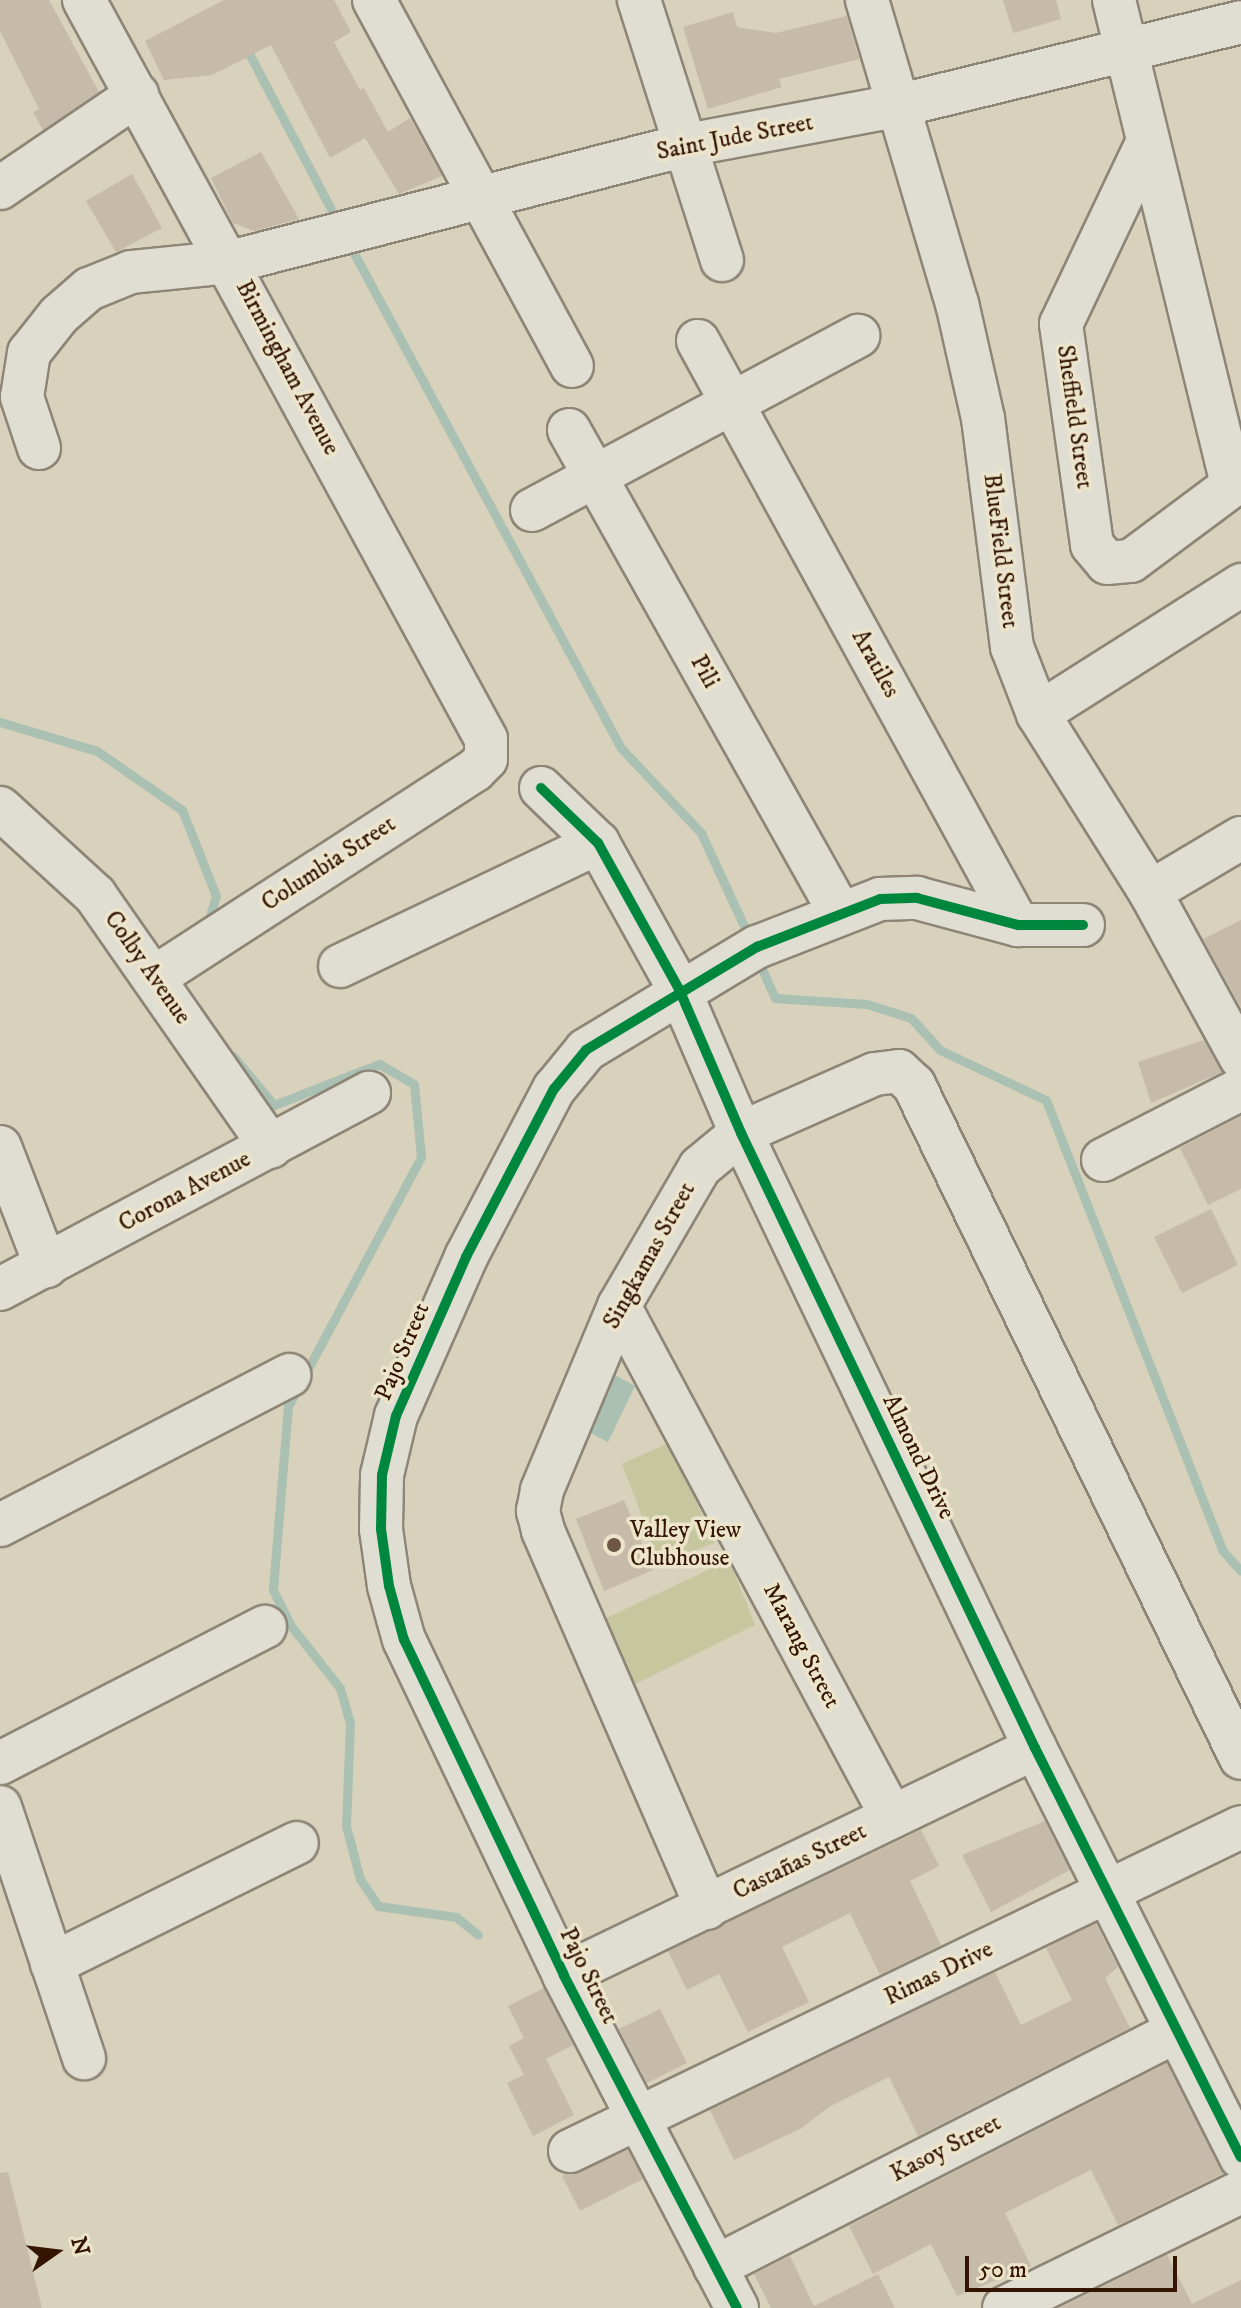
<!DOCTYPE html>
<meta charset="utf-8">
<style>
body{margin:0}
#map{position:relative;width:1241px;height:2308px;overflow:hidden;background:#d8d1bb;font-family:"IM FELL DW Pica",serif}
div>[style]{position:absolute}
.green>*{inset:0;background:#c6c69f}
.water>*{inset:0;background:#a9c0b2}
.stream>*{height:9px;margin:-4.5px;padding:0 4.5px;transform-origin:4.5px;border-radius:4.5px;background:#a9c0b2}
.building>*{inset:0;background:#c6baa8}
.roads{filter:drop-shadow(2px 0 #8d8576) drop-shadow(-2px 0 #8d8576) drop-shadow(0 2px #8d8576) drop-shadow(0 -2px #8d8576)}
.minor>*{height:42px;margin:-21px;padding:0 21px;transform-origin:21px;border-radius:21px;background:#e0ddd2}
.cycleway>*{height:10px;margin:-5px;padding:0 5px;transform-origin:5px;border-radius:5px;background:#00873e}
.dots>*{width:22px;height:22px;translate:-50% -50%;box-sizing:border-box;border:4px solid #ede5cb;border-radius:50%}
span{translate:-50% -50%;white-space:nowrap;text-align:center;line-height:1.15;-webkit-text-stroke:7px #ede5cb;paint-order:stroke}
.street-label{font-size:24px;color:#331502}
.poi-label{font-size:24px;color:#331502}
.left{translate:0 -50%;text-align:left}
.north{position:absolute;left:16px;top:2212px;width:80px;height:80px;-webkit-text-stroke:6px #ede5cb;paint-order:stroke;rotate:76deg;font-size:22px;font-weight:700;line-height:32px;text-align:center;color:#331502}
.north::after{content:'';display:block;margin:auto;width:28px;height:36px;background:#331502;clip-path:polygon(50% 0,100% 100%,50% 72%,0 100%)}
.scale{position:absolute;left:965px;top:2256px;width:212px;height:36px;box-sizing:border-box;border:4px solid #331502;border-top:0;padding-left:10px;font-size:24px;line-height:28px;white-space:nowrap;color:#331502;-webkit-text-stroke:6px #ede5cb;paint-order:stroke}
</style>
<div id="map">
<div class="green">
<i style="clip-path:polygon(671px 1442px,714px 1543px,660px 1564px,622px 1464px)"></i>
<i style="clip-path:polygon(729px 1560px,755px 1625px,627px 1688px,602px 1620px)"></i>
</div>
<div class="water">
<i style="clip-path:polygon(615px 1375px,635px 1386px,608px 1442px,589px 1432px)"></i>
</div>
<div class="stream">
<i style="left:245px;top:46px;width:184px;rotate:62.2deg"></i>
<i style="left:349px;top:244px;width:573px;rotate:61.65deg"></i>
<i style="left:621px;top:748px;width:117px;rotate:46.7deg"></i>
<i style="left:701px;top:833px;width:102px;rotate:65.2deg"></i>
<i style="left:0;top:722px;width:101px;rotate:16.6deg"></i>
<i style="left:97px;top:751px;width:103px;rotate:34.8deg"></i>
<i style="left:182px;top:810px;width:92px;rotate:68.4deg"></i>
<i style="left:216px;top:896px;width:30px;rotate:107deg"></i>
<i style="left:759px;top:962px;width:39px;rotate:66deg"></i>
<i style="left:775px;top:998px;width:92px;rotate:3.7deg"></i>
<i style="left:867px;top:1004px;width:46px;rotate:17.7deg"></i>
<i style="left:911px;top:1018px;width:43px;rotate:47.8deg"></i>
<i style="left:940px;top:1050px;width:117px;rotate:25.3deg"></i>
<i style="left:1046px;top:1100px;width:483px;rotate:68.6deg"></i>
<i style="left:1222px;top:1550px;width:28px;rotate:48deg"></i>
<i style="left:233px;top:1056px;width:64px;rotate:50.1deg"></i>
<i style="left:274px;top:1105px;width:113px;rotate:-21.3deg"></i>
<i style="left:379px;top:1064px;width:40px;rotate:29.7deg"></i>
<i style="left:414px;top:1084px;width:73px;rotate:84.5deg"></i>
<i style="left:421px;top:1157px;width:282px;rotate:118.1deg"></i>
<i style="left:288px;top:1406px;width:185px;rotate:94.7deg"></i>
<i style="left:273px;top:1590px;width:40px;rotate:63.4deg"></i>
<i style="left:291px;top:1626px;width:79px;rotate:51.7deg"></i>
<i style="left:340px;top:1688px;width:35px;rotate:74deg"></i>
<i style="left:350px;top:1722px;width:104px;rotate:92.2deg"></i>
<i style="left:346px;top:1826px;width:55px;rotate:75.2deg"></i>
<i style="left:360px;top:1879px;width:32px;rotate:56deg"></i>
<i style="left:378px;top:1906px;width:79px;rotate:8deg"></i>
<i style="left:456px;top:1917px;width:28px;rotate:39deg"></i>
</div>
<div class="building">
<i style="clip-path:polygon(0 0,49px 0,99px 92px,43px 130px,33px 112px,39px 109px,0 31px)"></i>
<i style="clip-path:polygon(224px 0,334px 0,351px 32px,334px 42px,360px 90px,364px 88px,388px 132px,410px 118px,442px 176px,399px 194px,365px 138px,330px 158px,271px 45px,212px 75px,164px 80px,145px 41px)"></i>
<i style="clip-path:polygon(1003px 0,1056px 0,1061px 19px,1013px 33px)"></i>
<i style="clip-path:polygon(733px 12px,737px 27px,776px 33px,847px 16px,859px 59px,779px 79px,782px 87px,708px 109px,683px 27px)"></i>
<i style="clip-path:polygon(261px 152px,299px 219px,254px 231px,233px 223px,211px 178px)"></i>
<i style="clip-path:polygon(132px 174px,162px 228px,116px 252px,86px 201px)"></i>
<i style="clip-path:polygon(1241px 920px,1241px 1008px,1203px 939px)"></i>
<i style="clip-path:polygon(1204px 1040px,1222px 1072px,1151px 1103px,1138px 1062px)"></i>
<i style="clip-path:polygon(1241px 1116px,1241px 1189px,1208px 1205px,1180px 1148px)"></i>
<i style="clip-path:polygon(1211px 1209px,1238px 1265px,1182px 1293px,1154px 1237px)"></i>
<i style="clip-path:polygon(624px 1500px,653px 1570px,604px 1591px,576px 1519px)"></i>
<i style="clip-path:polygon(1045px 1821px,1070px 1870px,991px 1912px,962px 1855px)"></i>
<i style="clip-path:polygon(921px 1830px,939px 1866px,910px 1881px,941px 1945px,880px 1975px,850px 1913px,782px 1947px,809px 2002px,748px 2032px,719px 1974px,687px 1990px,668px 1951px)"></i>
<i style="clip-path:polygon(1096px 1923px,1118px 1967px,1105px 1978px,1130px 2028px,918px 2136px,889px 2077px,829px 2107px,800px 2129px,734px 2160px,710px 2110px,995px 1972px,1021px 2025px,1072px 2000px,1046px 1948px)"></i>
<i style="clip-path:polygon(544px 1988px,573px 2045px,546px 2059px,574px 2115px,533px 2136px,507px 2083px,524px 2075px,509px 2046px,524px 2038px,508px 2006px)"></i>
<i style="clip-path:polygon(660px 2009px,687px 2063px,647px 2083px,619px 2029px)"></i>
<i style="clip-path:polygon(1167px 2063px,1224px 2173px,1118px 2225px,1091px 2170px,1005px 2213px,1031px 2266px,957px 2296px,931px 2244px,873px 2274px,849px 2226px)"></i>
<i style="clip-path:polygon(628px 2150px,643px 2179px,580px 2211px,562px 2176px)"></i>
<i style="clip-path:polygon(8px 2172px,42px 2308px,0 2308px,0 2173px)"></i>
<i style="clip-path:polygon(1167px 2255px,1192px 2304px,1241px 2280px,1241px 2308px,1059px 2308px)"></i>
<i style="clip-path:polygon(790px 2256px,814px 2306px,878px 2274px,895px 2308px,771px 2308px,754px 2274px)"></i>
</div>
<div class="roads">
<div class="minor">
<i style="left:84px;top:0;width:841px;rotate:61.45deg"></i>
<i style="left:486px;top:739px;width:20px;rotate:90deg"></i>
<i style="left:486px;top:759px;width:16px;rotate:135deg"></i>
<i style="left:475px;top:770px;width:382px;rotate:147.1deg"></i>
<i style="left:374px;top:0;width:416px;rotate:61.6deg"></i>
<i style="left:639px;top:0;width:273px;rotate:72.3deg"></i>
<i style="left:867px;top:0;width:316px;rotate:73.5deg"></i>
<i style="left:957px;top:303px;width:118px;rotate:77.3deg"></i>
<i style="left:983px;top:418px;width:231px;rotate:82.8deg"></i>
<i style="left:1012px;top:647px;width:72px;rotate:68.8deg"></i>
<i style="left:1038px;top:714px;width:210px;rotate:57.8deg"></i>
<i style="left:1150px;top:892px;width:189px;rotate:61.3deg"></i>
<i style="left:1114px;top:0;width:499px;rotate:76.3deg"></i>
<i style="left:1148px;top:141px;width:203px;rotate:115.4deg"></i>
<i style="left:1061px;top:324px;width:223px;rotate:82deg"></i>
<i style="left:1092px;top:545px;width:23px;rotate:50deg"></i>
<i style="left:1107px;top:563px;width:24px;rotate:-5deg"></i>
<i style="left:1131px;top:561px;width:137px;rotate:-36.7deg"></i>
<i style="left:0;top:188px;width:166px;rotate:-34.2deg"></i>
<i style="left:698px;top:341px;width:666px;rotate:61.28deg"></i>
<i style="left:569px;top:430px;width:554px;rotate:60.7deg"></i>
<i style="left:39px;top:448px;width:54px;rotate:-108.4deg"></i>
<i style="left:22px;top:397px;width:45px;rotate:-81deg"></i>
<i style="left:29px;top:353px;width:48px;rotate:-51.7deg"></i>
<i style="left:59px;top:315px;width:40px;rotate:-41deg"></i>
<i style="left:89px;top:289px;width:45px;rotate:-22deg"></i>
<i style="left:131px;top:272px;width:100px;rotate:-5.8deg"></i>
<i style="left:230px;top:262px;width:472px;rotate:-14.4deg"></i>
<i style="left:687px;top:145px;width:218px;rotate:-10.6deg"></i>
<i style="left:901px;top:105px;width:350px;rotate:-13.7deg"></i>
<i style="left:532px;top:510px;width:370px;rotate:-28.1deg"></i>
<i style="left:1038px;top:714px;width:241px;rotate:-32.4deg"></i>
<i style="left:541px;top:788px;width:79px;rotate:44deg"></i>
<i style="left:598px;top:843px;width:167px;rotate:61deg"></i>
<i style="left:679px;top:989px;width:157px;rotate:66.7deg"></i>
<i style="left:741px;top:1133px;width:682px;rotate:64.45deg"></i>
<i style="left:1035px;top:1748px;width:458px;rotate:63.3deg"></i>
<i style="left:0;top:808px;width:129px;rotate:42.5deg"></i>
<i style="left:95px;top:895px;width:307px;rotate:55.1deg"></i>
<i style="left:1150px;top:892px;width:106px;rotate:-30.7deg"></i>
<i style="left:340px;top:966px;width:286px;rotate:-25.5deg"></i>
<i style="left:0;top:1147px;width:128px;rotate:68.9deg"></i>
<i style="left:1103px;top:1160px;width:155px;rotate:-27.2deg"></i>
<i style="left:0;top:1289px;width:418px;rotate:-28deg"></i>
<i style="left:619px;top:1306px;width:579px;rotate:61.89deg"></i>
<i style="left:0;top:1525px;width:326px;rotate:-27.4deg"></i>
<i style="left:0;top:1763px;width:298px;rotate:-27.2deg"></i>
<i style="left:0;top:1807px;width:265px;rotate:71.5deg"></i>
<i style="left:707px;top:1908px;width:412px;rotate:-113.5deg"></i>
<i style="left:543px;top:1530px;width:20px;rotate:-105deg"></i>
<i style="left:538px;top:1511px;width:21px;rotate:-79deg"></i>
<i style="left:542px;top:1490px;width:199px;rotate:-67.3deg"></i>
<i style="left:619px;top:1306px;width:161px;rotate:-59.8deg"></i>
<i style="left:700px;top:1167px;width:53px;rotate:-39.7deg"></i>
<i style="left:741px;top:1133px;width:146px;rotate:-23.8deg"></i>
<i style="left:875px;top:1074px;width:24px;rotate:-7deg"></i>
<i style="left:899px;top:1071px;width:21px;rotate:43deg"></i>
<i style="left:914px;top:1085px;width:748px;rotate:64.09deg"></i>
<i style="left:52px;top:1964px;width:273px;rotate:-26.3deg"></i>
<i style="left:564px;top:1975px;width:523px;rotate:-25.73deg"></i>
<i style="left:570px;top:2151px;width:745px;rotate:-25.77deg"></i>
<i style="left:715px;top:2267px;width:519px;rotate:-27.06deg"></i>
<i style="left:737px;top:2308px;width:375px;rotate:-117.5deg"></i>
<i style="left:564px;top:1975px;width:371px;rotate:-115.5deg"></i>
<i style="left:404px;top:1640px;width:56px;rotate:-105.5deg"></i>
<i style="left:389px;top:1586px;width:58px;rotate:-98deg"></i>
<i style="left:381px;top:1529px;width:54px;rotate:-88.9deg"></i>
<i style="left:382px;top:1475px;width:61px;rotate:-76.7deg"></i>
<i style="left:396px;top:1416px;width:174px;rotate:-66.2deg"></i>
<i style="left:466px;top:1257px;width:190px;rotate:-62.4deg"></i>
<i style="left:554px;top:1089px;width:50px;rotate:-50.6deg"></i>
<i style="left:586px;top:1050px;width:200px;rotate:-31.1deg"></i>
<i style="left:757px;top:947px;width:132px;rotate:-21.3deg"></i>
<i style="left:880px;top:899px;width:37px;rotate:-2deg"></i>
<i style="left:917px;top:898px;width:105px;rotate:15deg"></i>
<i style="left:1018px;top:925px;width:65px"></i>
<i style="left:1004px;top:2308px;width:264px;rotate:-26.1deg"></i>
</div>
</div>
<div class="cycleway">
<i style="left:541px;top:788px;width:79px;rotate:44deg"></i>
<i style="left:598px;top:843px;width:167px;rotate:61deg"></i>
<i style="left:679px;top:989px;width:157px;rotate:66.7deg"></i>
<i style="left:741px;top:1133px;width:682px;rotate:64.45deg"></i>
<i style="left:1035px;top:1748px;width:458px;rotate:63.3deg"></i>
<i style="left:737px;top:2308px;width:375px;rotate:-117.5deg"></i>
<i style="left:564px;top:1975px;width:371px;rotate:-115.5deg"></i>
<i style="left:404px;top:1640px;width:56px;rotate:-105.5deg"></i>
<i style="left:389px;top:1586px;width:58px;rotate:-98deg"></i>
<i style="left:381px;top:1529px;width:54px;rotate:-88.9deg"></i>
<i style="left:382px;top:1475px;width:61px;rotate:-76.7deg"></i>
<i style="left:396px;top:1416px;width:174px;rotate:-66.2deg"></i>
<i style="left:466px;top:1257px;width:190px;rotate:-62.4deg"></i>
<i style="left:554px;top:1089px;width:50px;rotate:-50.6deg"></i>
<i style="left:586px;top:1050px;width:200px;rotate:-31.1deg"></i>
<i style="left:757px;top:947px;width:132px;rotate:-21.3deg"></i>
<i style="left:880px;top:899px;width:37px;rotate:-2deg"></i>
<i style="left:917px;top:898px;width:105px;rotate:15deg"></i>
<i style="left:1018px;top:925px;width:65px"></i>
</div>
<div class="dots">
<i style="left:614px;top:1545px;background:#6d5743"></i>
</div>
<div class="street-label">
<span style="left:735px;top:138px;rotate:-11deg">Saint Jude Street</span>
<span style="left:287px;top:368px;rotate:62deg">Birmingham Avenue</span>
<span style="left:1074px;top:417px;rotate:82deg">Sheffield Street</span>
<span style="left:1000px;top:551px;rotate:83deg">BlueField Street</span>
<span style="left:875px;top:664px;rotate:61deg">Aratiles</span>
<span style="left:704px;top:672px;rotate:61deg">Pili</span>
<span style="left:329px;top:864px;rotate:-33deg">Columbia Street</span>
<span style="left:147px;top:968px;rotate:55deg">Colby Avenue</span>
<span style="left:185px;top:1192px;rotate:-28deg">Corona Avenue</span>
<span style="left:650px;top:1256px;rotate:-61deg">Singkamas Street</span>
<span style="left:403px;top:1352px;rotate:-67deg">Pajo Street</span>
<span style="left:918px;top:1457px;rotate:64deg">Almond Drive</span>
<span style="left:801px;top:1646px;rotate:62deg">Marang Street</span>
<span style="left:800px;top:1862px;rotate:-26deg">Castañas Street</span>
<span style="left:939px;top:1974px;rotate:-26deg">Rimas Drive</span>
<span style="left:588px;top:1976px;rotate:64deg">Pajo Street</span>
<span style="left:946px;top:2149px;rotate:-27deg">Kasoy Street</span>
</div>
<div class="poi-label">
<span class="left" style="left:630px;top:1545px">Valley View<br>Clubhouse</span>
</div>
<div class="north">N</div>
<div class="scale">50 m</div>
</div>
